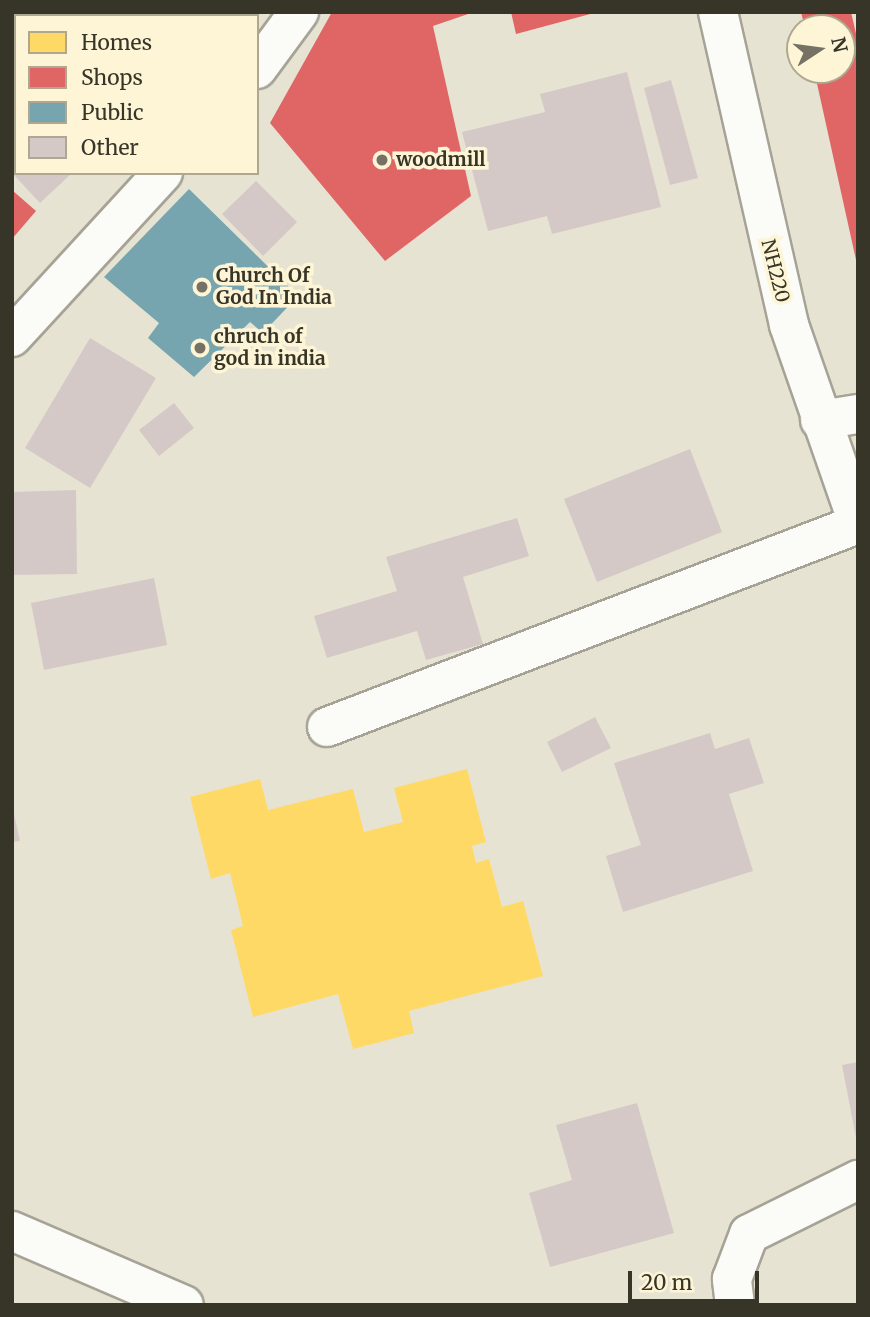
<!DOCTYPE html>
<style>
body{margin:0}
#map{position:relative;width:870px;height:1317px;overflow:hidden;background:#e7e3d2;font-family:Merriweather,serif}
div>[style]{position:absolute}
.homes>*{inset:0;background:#ffd966}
.shops>*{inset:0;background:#e06666}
.public>*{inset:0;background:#76a5af}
.building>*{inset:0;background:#d5c9c8}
.roads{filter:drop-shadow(2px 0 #a6a396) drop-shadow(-2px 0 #a6a396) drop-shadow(0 2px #a6a396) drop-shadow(0 -2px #a6a396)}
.minor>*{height:38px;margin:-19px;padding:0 19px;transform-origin:19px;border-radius:19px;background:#fbfbf8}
.major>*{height:38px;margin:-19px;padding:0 19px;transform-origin:19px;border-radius:19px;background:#fbfbf8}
.highway>*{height:38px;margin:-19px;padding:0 19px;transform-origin:19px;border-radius:19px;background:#fbfbf8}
.dots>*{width:19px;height:19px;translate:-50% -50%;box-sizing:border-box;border:4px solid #fdf5d6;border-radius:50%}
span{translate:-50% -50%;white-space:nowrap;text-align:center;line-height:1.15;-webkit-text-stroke:7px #fdf5d6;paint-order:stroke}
.poi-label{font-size:19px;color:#373428;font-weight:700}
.left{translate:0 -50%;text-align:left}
.street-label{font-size:19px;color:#373428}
.frame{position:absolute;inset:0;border:14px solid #373428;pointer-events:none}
.legend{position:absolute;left:14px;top:14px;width:245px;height:161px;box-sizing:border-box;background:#fdf5d6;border:2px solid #aea890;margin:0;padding:9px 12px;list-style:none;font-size:21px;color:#373428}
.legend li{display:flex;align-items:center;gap:14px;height:35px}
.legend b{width:35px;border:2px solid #aea890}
.north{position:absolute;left:786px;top:14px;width:70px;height:70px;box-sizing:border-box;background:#fdf5d6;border:2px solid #aea890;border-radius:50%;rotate:77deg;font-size:19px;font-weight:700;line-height:28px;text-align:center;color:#373428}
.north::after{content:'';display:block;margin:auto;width:24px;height:32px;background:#757164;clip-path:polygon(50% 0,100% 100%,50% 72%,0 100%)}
.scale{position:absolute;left:628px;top:1271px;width:131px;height:32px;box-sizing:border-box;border:4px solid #373428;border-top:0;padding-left:9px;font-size:21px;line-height:24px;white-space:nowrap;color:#373428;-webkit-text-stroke:5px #fdf5d6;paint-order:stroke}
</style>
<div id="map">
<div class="homes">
<i style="clip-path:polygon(467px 769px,486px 842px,472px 846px,476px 863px,489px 859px,502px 907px,523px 901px,543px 976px,409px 1011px,414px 1033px,353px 1049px,338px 994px,253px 1017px,231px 930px,243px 926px,230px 873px,211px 879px,190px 797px,260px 779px,268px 810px,353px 789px,364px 832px,403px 822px,394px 788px)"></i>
</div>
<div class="shops">
<i style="clip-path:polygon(117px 12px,205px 12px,210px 16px,115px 16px)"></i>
<i style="clip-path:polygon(332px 12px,474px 12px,433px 26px,471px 196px,385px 261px,270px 123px)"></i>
<i style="clip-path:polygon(511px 12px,594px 12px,594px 13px,516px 34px)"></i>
<i style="clip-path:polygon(801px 12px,851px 12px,858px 42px,858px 269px,814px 70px,842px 70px,842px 28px,805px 28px)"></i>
<i style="clip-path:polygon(12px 190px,36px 211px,12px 239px)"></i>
</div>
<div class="public">
<i style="clip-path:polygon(189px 189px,298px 296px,263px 333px,250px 322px,194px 377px,148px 338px,159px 323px,104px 277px)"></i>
</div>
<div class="building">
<i style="clip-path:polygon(12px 12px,87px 12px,85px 16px)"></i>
<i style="clip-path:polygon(16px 28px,16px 102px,12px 98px)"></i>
<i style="clip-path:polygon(627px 72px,661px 207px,552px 234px,547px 216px,488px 231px,462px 132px,545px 112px,540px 94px)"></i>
<i style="clip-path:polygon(671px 80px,698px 178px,670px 185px,644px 88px)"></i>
<i style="clip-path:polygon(16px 114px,16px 173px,72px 173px,40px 203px,12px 173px)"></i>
<i style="clip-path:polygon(256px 181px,297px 222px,263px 256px,222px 214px)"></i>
<i style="clip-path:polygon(90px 338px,156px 378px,90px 488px,25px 448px)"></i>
<i style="clip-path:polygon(174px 403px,194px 428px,159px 456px,139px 430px)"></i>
<i style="clip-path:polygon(690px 449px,722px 532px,597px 582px,564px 499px)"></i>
<i style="clip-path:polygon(76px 490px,77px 574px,12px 575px,12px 492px)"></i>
<i style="clip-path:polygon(517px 518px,529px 556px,463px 577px,483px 644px,426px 660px,417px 631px,327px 658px,314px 616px,397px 591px,386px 557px)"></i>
<i style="clip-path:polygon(154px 578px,167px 645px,44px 670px,31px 603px)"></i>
<i style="clip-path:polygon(595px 717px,611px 748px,562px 772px,547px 742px)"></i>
<i style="clip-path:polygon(710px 733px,715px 749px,749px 738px,764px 783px,729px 794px,753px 871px,623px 912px,606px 856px,641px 845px,614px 763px)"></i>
<i style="clip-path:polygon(12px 805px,20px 841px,12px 842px)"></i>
<i style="clip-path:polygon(858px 1062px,858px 1138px,856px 1138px,842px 1065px)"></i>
<i style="clip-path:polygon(637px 1103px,674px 1233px,550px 1267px,529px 1193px,572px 1180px,556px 1125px)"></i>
</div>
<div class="roads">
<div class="minor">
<i style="left:820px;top:420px;width:38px;rotate:-9deg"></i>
<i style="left:327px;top:727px;width:568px;rotate:-20.92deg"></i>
<i style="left:12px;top:1231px;width:187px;rotate:23.3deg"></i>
<i style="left:735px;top:1305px;width:26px;rotate:-97deg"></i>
<i style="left:732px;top:1279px;width:48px;rotate:-69.3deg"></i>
<i style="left:749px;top:1234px;width:122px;rotate:-26.4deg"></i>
</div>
<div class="major">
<i style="left:257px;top:69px;width:71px;rotate:-53.6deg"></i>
<i style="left:12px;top:337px;width:223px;rotate:-47.4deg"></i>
</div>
<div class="highway">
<i style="left:718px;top:12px;width:321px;rotate:77.2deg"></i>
<i style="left:789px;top:325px;width:210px;rotate:70.8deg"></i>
</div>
</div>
<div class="dots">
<i style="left:382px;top:160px;background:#757164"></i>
<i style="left:202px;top:287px;background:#757164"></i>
<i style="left:200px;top:348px;background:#757164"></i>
</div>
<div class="poi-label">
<span class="left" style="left:396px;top:160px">woodmill</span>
<span class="left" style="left:216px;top:287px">Church Of<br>God In India</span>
<span class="left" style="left:214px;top:348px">chruch of<br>god in india</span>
</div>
<div class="street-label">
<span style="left:775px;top:271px;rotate:76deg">NH220</span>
</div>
<div class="frame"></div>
<ul class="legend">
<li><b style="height:19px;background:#ffd966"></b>Homes</li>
<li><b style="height:19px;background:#e06666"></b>Shops</li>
<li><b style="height:19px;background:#76a5af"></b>Public</li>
<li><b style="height:19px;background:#d5c9c8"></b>Other</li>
</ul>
<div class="north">N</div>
<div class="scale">20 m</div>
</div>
